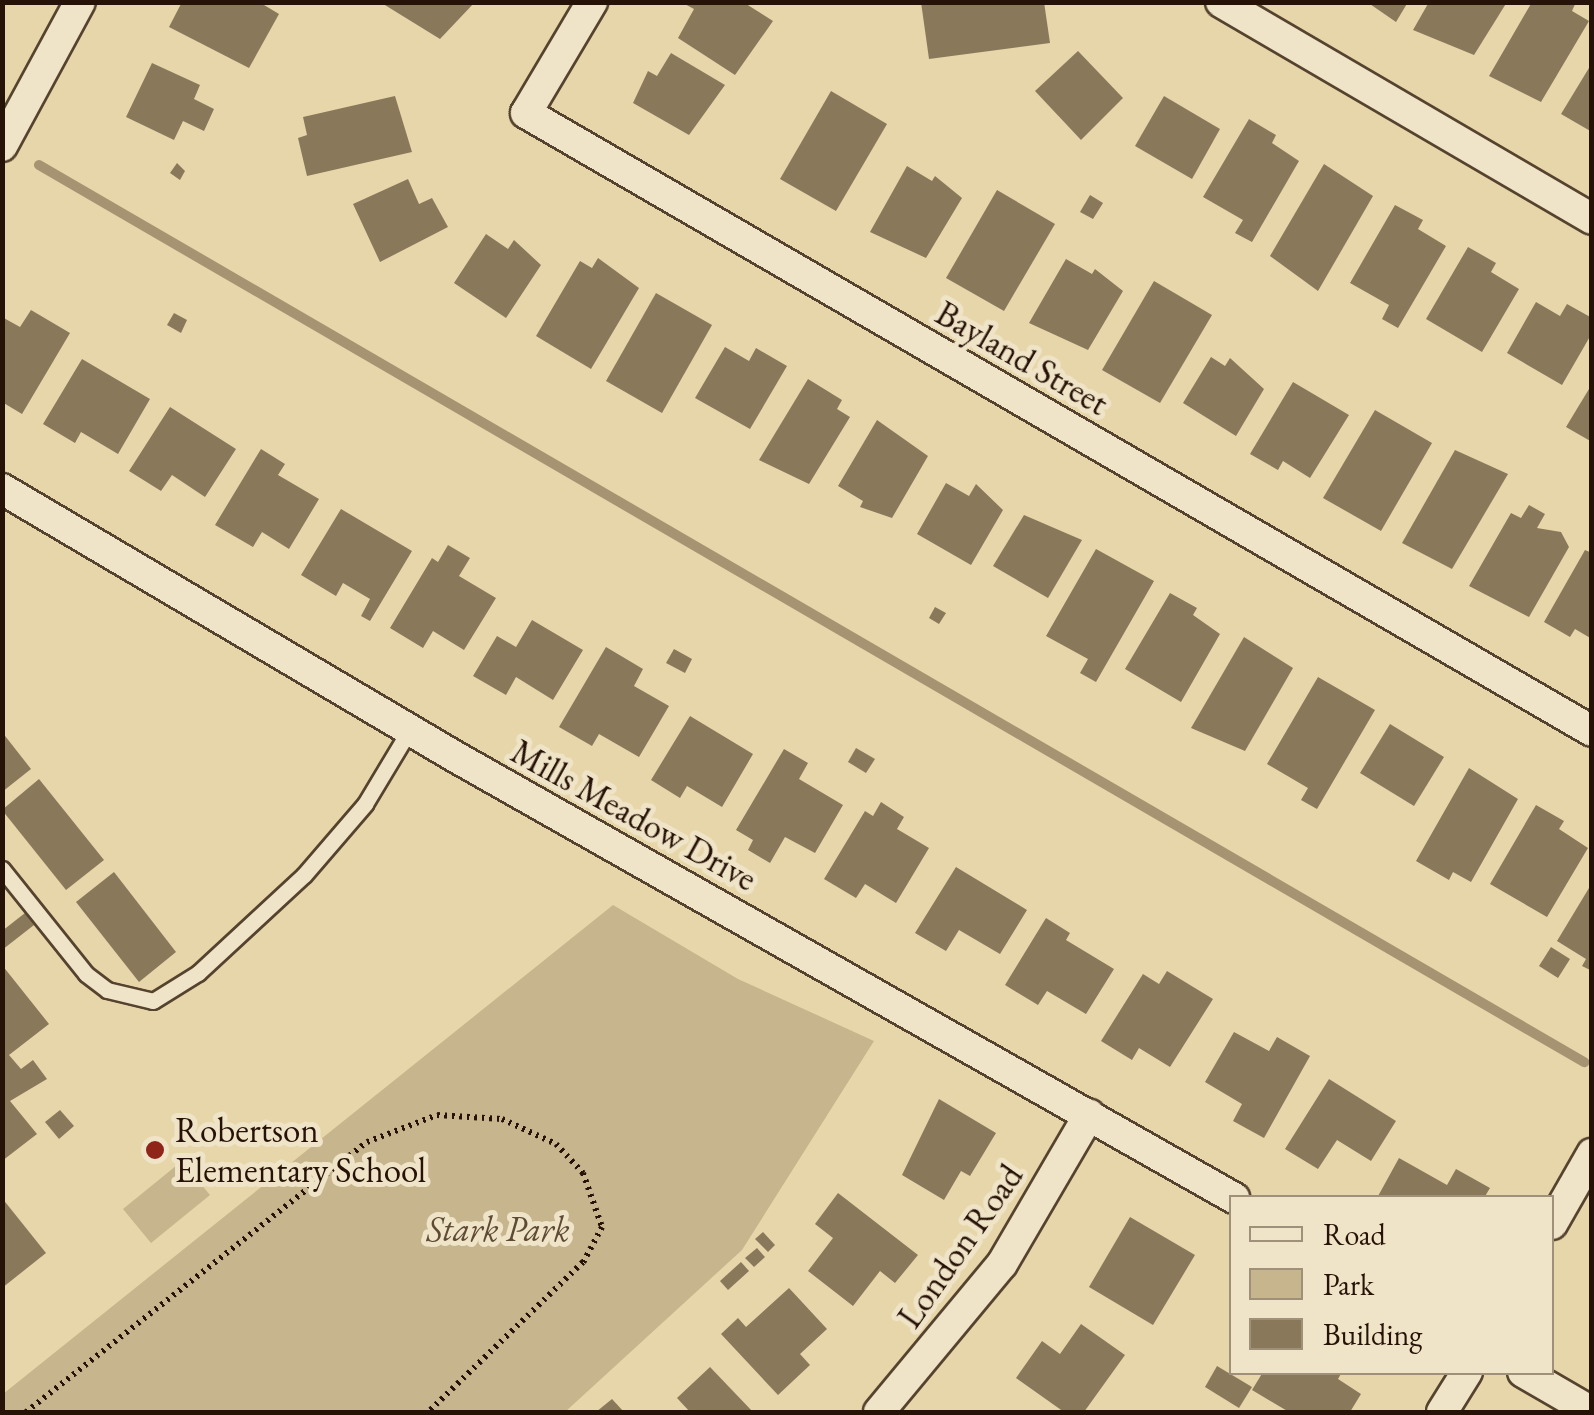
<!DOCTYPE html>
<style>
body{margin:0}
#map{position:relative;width:1594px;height:1415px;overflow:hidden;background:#e7d6a9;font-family:"EB Garamond",serif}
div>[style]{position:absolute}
.green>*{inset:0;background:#c6b58d}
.stream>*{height:10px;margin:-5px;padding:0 5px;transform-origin:5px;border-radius:5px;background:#a59372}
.building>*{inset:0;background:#8a785b}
.path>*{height:6px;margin-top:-3px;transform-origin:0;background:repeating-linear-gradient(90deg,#261206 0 2.5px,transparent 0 7.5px)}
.roads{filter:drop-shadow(2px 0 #56432f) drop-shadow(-2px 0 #56432f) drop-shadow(0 2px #56432f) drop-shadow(0 -2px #56432f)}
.service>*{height:15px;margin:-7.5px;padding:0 7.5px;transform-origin:7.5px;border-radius:7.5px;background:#efe4c7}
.minor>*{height:30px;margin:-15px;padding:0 15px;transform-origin:15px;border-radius:15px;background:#efe4c7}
.dots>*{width:28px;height:28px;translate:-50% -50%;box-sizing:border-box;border:5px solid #efe4c7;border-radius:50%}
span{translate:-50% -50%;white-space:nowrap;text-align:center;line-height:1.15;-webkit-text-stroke:10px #efe4c7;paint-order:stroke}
.street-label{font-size:35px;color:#261206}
.poi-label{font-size:35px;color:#261206}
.left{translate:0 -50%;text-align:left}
.park-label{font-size:35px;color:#5e4b35;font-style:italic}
.frame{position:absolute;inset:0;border:5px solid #261206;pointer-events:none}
.legend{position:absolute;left:1229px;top:1195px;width:325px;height:180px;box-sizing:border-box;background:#efe4c7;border:2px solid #9f907a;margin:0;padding:12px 18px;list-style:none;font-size:30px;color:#261206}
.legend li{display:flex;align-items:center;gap:20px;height:50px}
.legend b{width:50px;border:2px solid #9f907a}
</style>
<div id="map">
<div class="green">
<i style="clip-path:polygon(613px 905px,738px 979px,874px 1041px,742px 1250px,565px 1412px,3px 1412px,3px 1394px)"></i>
<i style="clip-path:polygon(182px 1161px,210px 1195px,151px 1243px,123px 1209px)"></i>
</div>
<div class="stream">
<i style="left:39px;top:165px;width:1787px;rotate:30.14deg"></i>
</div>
<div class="building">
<i style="clip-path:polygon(182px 2px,259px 2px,279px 14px,249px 68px,169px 27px)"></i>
<i style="clip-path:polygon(380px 2px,475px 2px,440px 39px)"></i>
<i style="clip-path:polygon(681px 2px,743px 2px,773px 21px,735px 75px,678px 38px,694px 9px)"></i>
<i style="clip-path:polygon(921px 2px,1044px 2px,1050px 43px,929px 59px)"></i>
<i style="clip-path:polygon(1367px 2px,1408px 2px,1396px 22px)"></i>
<i style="clip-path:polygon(1429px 2px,1507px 2px,1474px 55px,1413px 30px)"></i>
<i style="clip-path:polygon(1532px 2px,1576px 2px,1572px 11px,1589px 21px,1541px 102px,1489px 76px)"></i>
<i style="clip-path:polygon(1078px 51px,1123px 98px,1081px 140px,1035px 91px)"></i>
<i style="clip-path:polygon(671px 53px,725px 85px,689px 135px,633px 103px,648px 71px,657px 76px)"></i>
<i style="clip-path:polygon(152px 63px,200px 85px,194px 99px,214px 109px,204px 131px,183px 121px,174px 140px,126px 117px)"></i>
<i style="clip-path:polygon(1592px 63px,1592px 132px,1561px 114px)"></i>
<i style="clip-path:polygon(831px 91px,887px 124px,836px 211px,780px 179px)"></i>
<i style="clip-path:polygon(395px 96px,412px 152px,307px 176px,298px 138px,307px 135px,303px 117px)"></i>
<i style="clip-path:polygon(1164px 96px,1220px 129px,1192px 179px,1135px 146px)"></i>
<i style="clip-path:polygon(1249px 119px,1276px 135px,1272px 143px,1299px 161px,1252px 242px,1235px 233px,1243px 220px,1203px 197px)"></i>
<i style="clip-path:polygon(177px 163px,185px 171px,180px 180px,170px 173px)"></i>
<i style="clip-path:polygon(1324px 164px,1373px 196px,1318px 291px,1270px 256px)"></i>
<i style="clip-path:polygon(907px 166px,932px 181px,935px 176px,962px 198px,926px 258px,870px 232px)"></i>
<i style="clip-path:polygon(408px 179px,419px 204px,432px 198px,448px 227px,380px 262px,353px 204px)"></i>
<i style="clip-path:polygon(997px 190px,1055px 224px,1004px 311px,946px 278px)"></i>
<i style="clip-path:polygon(1090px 195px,1103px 203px,1093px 219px,1080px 212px)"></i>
<i style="clip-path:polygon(1395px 205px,1423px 220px,1418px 229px,1446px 246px,1398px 328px,1382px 319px,1389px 305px,1350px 283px)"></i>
<i style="clip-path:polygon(486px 234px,508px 249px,514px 240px,541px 265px,506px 318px,454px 283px)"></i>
<i style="clip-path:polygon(1468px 247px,1496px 263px,1491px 272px,1519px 289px,1482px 352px,1426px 319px)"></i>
<i style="clip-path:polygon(598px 258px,639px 288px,591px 369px,536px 336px,580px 261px,592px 268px)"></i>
<i style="clip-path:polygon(1066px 259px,1092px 274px,1095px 269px,1123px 291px,1088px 350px,1029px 323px)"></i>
<i style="clip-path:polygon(1154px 281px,1212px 315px,1160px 403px,1102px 370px)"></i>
<i style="clip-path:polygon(656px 293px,712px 325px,662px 413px,606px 381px)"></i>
<i style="clip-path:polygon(1536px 302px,1560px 316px,1567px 304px,1592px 318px,1592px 333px,1562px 385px,1507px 353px)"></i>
<i style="clip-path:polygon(31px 310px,70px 333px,22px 414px,2px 402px,2px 317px,20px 327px)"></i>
<i style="clip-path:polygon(174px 313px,187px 320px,181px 333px,167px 325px)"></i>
<i style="clip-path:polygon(725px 347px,749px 361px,756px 348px,787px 366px,750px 429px,695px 398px)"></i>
<i style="clip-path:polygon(1211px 357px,1225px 366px,1230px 358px,1264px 389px,1236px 436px,1183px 403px)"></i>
<i style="clip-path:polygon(82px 359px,150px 399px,118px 454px,81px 432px,75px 443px,43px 424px)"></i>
<i style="clip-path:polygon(808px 379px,842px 400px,837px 409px,850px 417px,809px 484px,759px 460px)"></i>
<i style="clip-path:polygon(1293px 382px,1349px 415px,1310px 478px,1283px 461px,1278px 470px,1250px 454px)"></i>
<i style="clip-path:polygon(1592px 384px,1592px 442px,1566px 427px)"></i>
<i style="clip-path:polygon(170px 407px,236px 449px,205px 497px,172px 475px,161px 491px,129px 471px)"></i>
<i style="clip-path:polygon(1375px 410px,1432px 443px,1381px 531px,1323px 498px)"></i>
<i style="clip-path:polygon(877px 420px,928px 456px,892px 518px,860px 507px,863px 501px,838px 486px)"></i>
<i style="clip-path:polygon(261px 449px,285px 464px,278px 475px,319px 499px,289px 549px,262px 532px,253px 547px,215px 525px)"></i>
<i style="clip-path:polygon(1455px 450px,1508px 474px,1452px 569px,1402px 543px)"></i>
<i style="clip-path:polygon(946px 483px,969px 496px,976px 484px,1003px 510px,971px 565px,917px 534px)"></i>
<i style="clip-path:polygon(1529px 505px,1545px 514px,1537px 528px,1561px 532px,1569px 547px,1529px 617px,1469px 586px,1511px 513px,1521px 518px)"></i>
<i style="clip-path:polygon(341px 509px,412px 551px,370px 621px,361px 616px,370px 599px,343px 583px,336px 596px,301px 575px)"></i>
<i style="clip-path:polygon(1024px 515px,1082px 540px,1048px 598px,993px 566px)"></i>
<i style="clip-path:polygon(448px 545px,470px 558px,459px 576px,496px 598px,464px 650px,433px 631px,423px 648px,390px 628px,432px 558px,438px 562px)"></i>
<i style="clip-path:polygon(1096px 549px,1154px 581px,1096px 682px,1080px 673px,1088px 659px,1046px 636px)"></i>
<i style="clip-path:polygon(1585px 550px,1592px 553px,1592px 639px,1575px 629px,1570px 637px,1544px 622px)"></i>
<i style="clip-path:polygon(1170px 593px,1197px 608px,1193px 615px,1220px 634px,1181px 702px,1125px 669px)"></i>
<i style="clip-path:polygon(935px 607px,946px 613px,939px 624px,929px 618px)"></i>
<i style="clip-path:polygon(532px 620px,583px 650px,553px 700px,516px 677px,506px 695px,473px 676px,497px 636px,516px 647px)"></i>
<i style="clip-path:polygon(1244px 637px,1293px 668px,1245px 751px,1191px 728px)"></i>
<i style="clip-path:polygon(606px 647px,643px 669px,634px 686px,669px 706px,639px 757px,599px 734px,592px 746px,559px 727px)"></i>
<i style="clip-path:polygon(674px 649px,692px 659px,685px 673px,666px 663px)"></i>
<i style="clip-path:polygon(1318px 677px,1375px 710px,1317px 809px,1301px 800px,1308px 788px,1267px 764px)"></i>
<i style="clip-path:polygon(690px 716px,753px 754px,722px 807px,687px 786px,680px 798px,651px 780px)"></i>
<i style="clip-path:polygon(1390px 724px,1444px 757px,1414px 806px,1360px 773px)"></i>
<i style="clip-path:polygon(2px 732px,31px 769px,2px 792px)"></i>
<i style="clip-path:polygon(856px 748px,875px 759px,866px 773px,848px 762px)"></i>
<i style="clip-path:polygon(784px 749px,808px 763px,799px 779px,843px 805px,815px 853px,785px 837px,770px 863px,748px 850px,753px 840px,736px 830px)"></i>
<i style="clip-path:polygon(1469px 768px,1518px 799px,1471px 882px,1453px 872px,1449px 880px,1416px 861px)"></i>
<i style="clip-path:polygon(39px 779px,104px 860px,66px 890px,2px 810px)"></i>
<i style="clip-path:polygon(881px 802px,904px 817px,897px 829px,929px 848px,896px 903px,865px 884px,856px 898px,824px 879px,865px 811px,873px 816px)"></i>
<i style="clip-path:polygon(1536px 805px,1564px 821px,1559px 829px,1588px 848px,1547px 917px,1490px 884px)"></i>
<i style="clip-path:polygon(956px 867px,1027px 910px,1000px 954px,959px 930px,946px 951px,915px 933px)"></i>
<i style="clip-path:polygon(114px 872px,176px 952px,139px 982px,76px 902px)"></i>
<i style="clip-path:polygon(1592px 883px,1592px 971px,1582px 966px,1586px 959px,1557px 941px)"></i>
<i style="clip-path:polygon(25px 913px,34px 925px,2px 950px,2px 931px)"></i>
<i style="clip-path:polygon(1046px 918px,1070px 933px,1066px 940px,1114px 969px,1086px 1014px,1047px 991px,1038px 1005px,1005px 985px)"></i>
<i style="clip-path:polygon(1551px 947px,1570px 959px,1558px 978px,1539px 966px)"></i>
<i style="clip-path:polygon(2px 965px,49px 1024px,9px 1055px,21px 1069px,33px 1060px,47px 1079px,10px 1101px,37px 1134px,2px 1161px)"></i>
<i style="clip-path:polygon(1167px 971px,1213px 999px,1170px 1067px,1139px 1048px,1132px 1060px,1101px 1041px,1143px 974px,1159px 984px)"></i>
<i style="clip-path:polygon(1234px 1032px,1269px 1051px,1277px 1037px,1310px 1056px,1264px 1138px,1233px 1121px,1242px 1104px,1205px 1082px)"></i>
<i style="clip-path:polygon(1329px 1079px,1396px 1121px,1371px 1161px,1337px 1140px,1318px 1169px,1285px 1149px)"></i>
<i style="clip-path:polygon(939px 1099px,996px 1133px,970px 1176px,961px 1171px,944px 1200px,902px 1175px)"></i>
<i style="clip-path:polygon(60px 1110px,74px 1126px,59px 1139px,45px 1122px)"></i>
<i style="clip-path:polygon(1399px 1158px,1447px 1185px,1456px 1169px,1490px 1188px,1484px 1198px,1377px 1198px)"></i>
<i style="clip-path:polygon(838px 1193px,918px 1255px,895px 1283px,880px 1271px,853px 1306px,808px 1271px,833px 1238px,815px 1224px)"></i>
<i style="clip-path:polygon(2px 1198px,46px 1253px,2px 1288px)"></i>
<i style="clip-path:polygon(1130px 1217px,1195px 1255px,1153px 1325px,1089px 1287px)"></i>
<i style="clip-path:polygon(763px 1232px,775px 1245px,768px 1252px,755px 1239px)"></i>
<i style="clip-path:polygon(757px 1248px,765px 1257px,754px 1267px,745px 1258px)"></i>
<i style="clip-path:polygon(741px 1262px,749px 1271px,728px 1290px,720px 1281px)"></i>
<i style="clip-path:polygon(789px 1288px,827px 1329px,800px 1354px,810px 1365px,778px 1395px,721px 1334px,738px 1318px,746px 1327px)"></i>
<i style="clip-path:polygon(1081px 1324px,1125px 1355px,1084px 1412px,1064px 1412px,1016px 1378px,1042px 1341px,1060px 1354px)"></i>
<i style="clip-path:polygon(1217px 1366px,1252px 1387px,1239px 1408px,1205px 1387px)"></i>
<i style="clip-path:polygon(710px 1367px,753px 1412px,690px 1412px,677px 1398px)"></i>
<i style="clip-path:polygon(1263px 1372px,1342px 1372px,1338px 1379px,1361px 1394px,1350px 1412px,1289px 1412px,1252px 1390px)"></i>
<i style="clip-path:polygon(612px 1399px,624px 1412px,596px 1412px)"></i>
</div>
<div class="path">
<i style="left:26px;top:1412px;width:435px;rotate:-38.4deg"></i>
<i style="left:367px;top:1142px;width:75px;rotate:-21.1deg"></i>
<i style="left:437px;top:1115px;width:65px;rotate:3.5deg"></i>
<i style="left:502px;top:1119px;width:60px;rotate:24.8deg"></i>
<i style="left:556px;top:1144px;width:40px;rotate:47deg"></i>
<i style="left:583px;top:1173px;width:57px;rotate:70.6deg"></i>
<i style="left:602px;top:1227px;width:40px;rotate:118deg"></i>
<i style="left:583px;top:1262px;width:216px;rotate:135.9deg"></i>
</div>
<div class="roads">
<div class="service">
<i style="left:2px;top:869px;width:134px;rotate:51.3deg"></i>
<i style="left:86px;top:974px;width:26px;rotate:37deg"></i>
<i style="left:107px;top:990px;width:47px;rotate:13.4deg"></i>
<i style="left:153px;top:1001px;width:53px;rotate:-31.9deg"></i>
<i style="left:198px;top:973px;width:144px;rotate:-42.8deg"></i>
<i style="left:304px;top:875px;width:94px;rotate:-49.3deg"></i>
<i style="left:365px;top:804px;width:87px;rotate:-59deg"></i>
</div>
<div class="minor">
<i style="left:592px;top:2px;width:129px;rotate:120.7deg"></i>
<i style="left:526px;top:113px;width:1232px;rotate:30.1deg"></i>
<i style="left:1221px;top:2px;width:430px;rotate:30.3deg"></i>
<i style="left:2px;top:146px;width:164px;rotate:-61.6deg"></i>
<i style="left:2px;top:489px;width:525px;rotate:30.57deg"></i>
<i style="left:454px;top:756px;width:897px;rotate:29.54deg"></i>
<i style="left:1552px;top:1224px;width:81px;rotate:-60.3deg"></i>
<i style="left:1523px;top:1372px;width:80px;rotate:30.1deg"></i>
<i style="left:879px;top:1412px;width:192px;rotate:-50.3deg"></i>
<i style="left:1002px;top:1264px;width:173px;rotate:-59.7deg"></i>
<i style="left:1442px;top:1412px;width:47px;rotate:-58deg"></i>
</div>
</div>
<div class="dots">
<i style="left:155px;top:1150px;background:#8f2418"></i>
</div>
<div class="street-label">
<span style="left:1022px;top:358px;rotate:30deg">Bayland Street</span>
<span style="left:634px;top:815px;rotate:29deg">Mills Meadow Drive</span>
<span style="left:960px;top:1246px;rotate:-55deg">London Road</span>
</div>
<div class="poi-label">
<span class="left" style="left:175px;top:1150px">Robertson<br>Elementary School</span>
</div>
<div class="park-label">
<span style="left:498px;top:1229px">Stark Park</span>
</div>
<div class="frame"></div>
<ul class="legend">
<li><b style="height:12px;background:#efe4c7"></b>Road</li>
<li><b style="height:28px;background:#c6b58d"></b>Park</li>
<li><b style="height:28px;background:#8a785b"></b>Building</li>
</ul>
</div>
